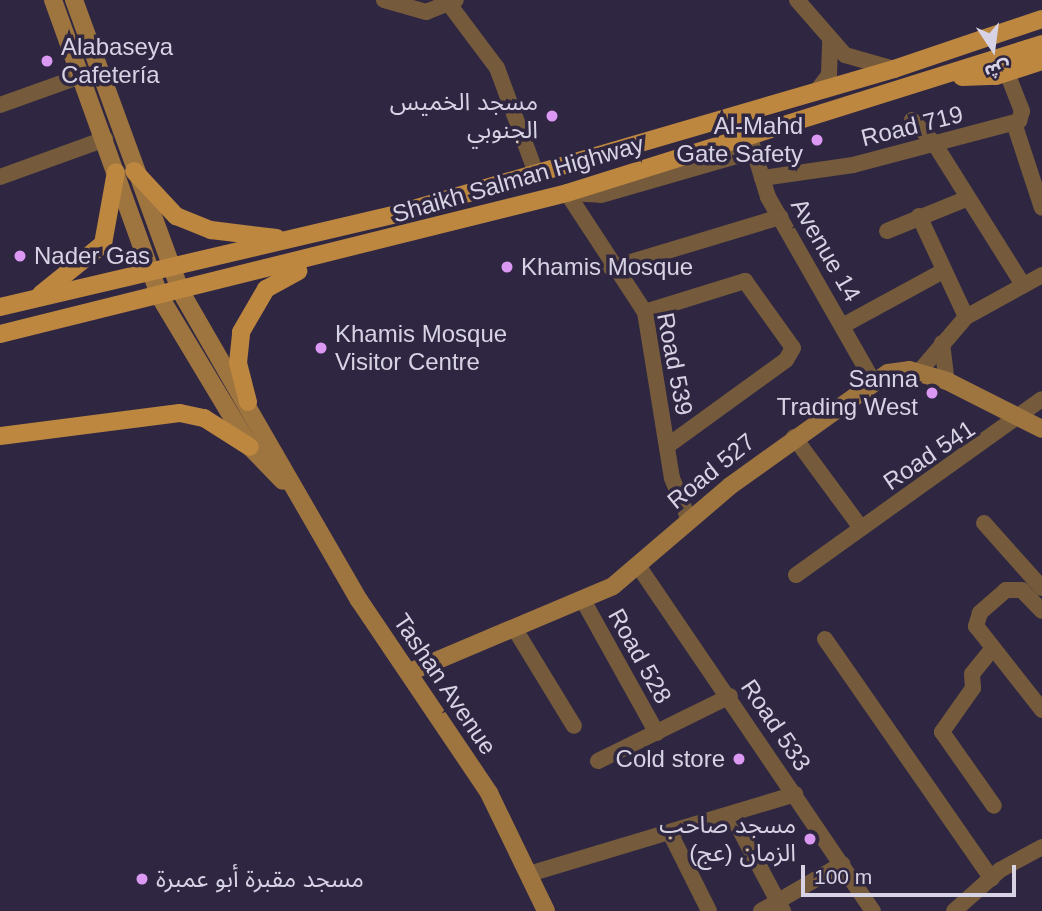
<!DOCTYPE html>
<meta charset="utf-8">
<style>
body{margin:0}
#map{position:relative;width:1042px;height:911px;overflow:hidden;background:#2f2742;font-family:Helvetica,"Noto Sans Arabic",sans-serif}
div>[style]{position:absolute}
.street>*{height:16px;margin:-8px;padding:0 8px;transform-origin:8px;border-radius:8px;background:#755b3b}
.secondary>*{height:18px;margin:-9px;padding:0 9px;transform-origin:9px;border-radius:9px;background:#9e743f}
.primary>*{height:18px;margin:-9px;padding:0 9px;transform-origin:9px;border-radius:9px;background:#bd8740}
.dots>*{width:19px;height:19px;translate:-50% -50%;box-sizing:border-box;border:4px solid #2f2742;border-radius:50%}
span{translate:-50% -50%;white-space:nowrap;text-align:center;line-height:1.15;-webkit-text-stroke:7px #2f2742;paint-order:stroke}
.poi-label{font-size:24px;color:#d7d2e4}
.left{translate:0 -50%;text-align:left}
.right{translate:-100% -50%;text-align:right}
.street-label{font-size:24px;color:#d7d2e4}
.north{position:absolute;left:958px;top:14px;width:70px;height:70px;-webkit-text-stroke:5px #2f2742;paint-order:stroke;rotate:167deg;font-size:19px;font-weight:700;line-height:28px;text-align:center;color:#d7d2e4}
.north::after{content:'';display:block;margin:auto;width:24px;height:32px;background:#d7d2e4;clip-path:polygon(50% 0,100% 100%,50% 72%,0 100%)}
.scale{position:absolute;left:801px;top:865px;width:215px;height:32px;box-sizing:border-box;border:4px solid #d7d2e4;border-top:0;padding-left:9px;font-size:21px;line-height:24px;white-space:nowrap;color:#d7d2e4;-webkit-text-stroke:5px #2f2742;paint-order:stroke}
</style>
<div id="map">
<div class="street">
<i style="left:384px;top:0;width:44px;rotate:15.9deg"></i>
<i style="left:426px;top:12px;width:32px;rotate:-22deg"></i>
<i style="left:446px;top:0;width:85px;rotate:53.1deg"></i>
<i style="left:497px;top:68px;width:112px;rotate:69.6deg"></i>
<i style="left:797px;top:0;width:73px;rotate:48.9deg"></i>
<i style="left:845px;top:55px;width:51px;rotate:15.9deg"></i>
<i style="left:816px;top:92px;width:21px;rotate:-53deg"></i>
<i style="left:829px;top:75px;width:36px;rotate:-88deg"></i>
<i style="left:0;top:105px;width:86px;rotate:-19.7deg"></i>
<i style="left:912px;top:120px;width:32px;rotate:46deg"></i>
<i style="left:934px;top:143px;width:168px;rotate:57.9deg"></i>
<i style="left:1014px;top:123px;width:89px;rotate:71.8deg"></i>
<i style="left:750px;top:138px;width:62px;rotate:73deg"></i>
<i style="left:768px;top:197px;width:212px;rotate:60.3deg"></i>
<i style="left:0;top:177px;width:112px;rotate:-19.9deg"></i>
<i style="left:762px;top:178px;width:92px;rotate:-8.1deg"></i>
<i style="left:853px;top:165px;width:172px;rotate:-14.8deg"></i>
<i style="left:1019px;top:121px;width:10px;rotate:-73deg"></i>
<i style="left:1022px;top:111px;width:41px;rotate:-111.5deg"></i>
<i style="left:567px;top:193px;width:142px;rotate:56.8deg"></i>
<i style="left:645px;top:312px;width:168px;rotate:80.8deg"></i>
<i style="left:672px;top:478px;width:45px;rotate:68deg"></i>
<i style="left:567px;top:193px;width:34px;rotate:3deg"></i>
<i style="left:601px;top:195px;width:159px;rotate:-16deg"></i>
<i style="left:919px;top:216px;width:111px;rotate:65deg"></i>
<i style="left:887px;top:231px;width:85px;rotate:-22.1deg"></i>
<i style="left:611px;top:268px;width:177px;rotate:-16.8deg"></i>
<i style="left:645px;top:312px;width:105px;rotate:-17.2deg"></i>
<i style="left:745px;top:281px;width:82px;rotate:54.4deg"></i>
<i style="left:793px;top:348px;width:14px;rotate:120deg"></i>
<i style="left:786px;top:360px;width:147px;rotate:144.1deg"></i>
<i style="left:844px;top:325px;width:113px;rotate:-28.6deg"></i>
<i style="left:942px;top:343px;width:38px;rotate:83deg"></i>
<i style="left:919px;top:372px;width:72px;rotate:-49.5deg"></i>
<i style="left:966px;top:317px;width:87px;rotate:-28.9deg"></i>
<i style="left:794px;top:437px;width:113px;rotate:53.6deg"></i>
<i style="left:984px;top:523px;width:87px;rotate:48.3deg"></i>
<i style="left:639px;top:567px;width:416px;rotate:55.8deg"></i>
<i style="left:796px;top:575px;width:302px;rotate:-35.6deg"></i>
<i style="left:584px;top:602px;width:150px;rotate:60.9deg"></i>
<i style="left:1042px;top:611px;width:29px;rotate:-134deg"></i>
<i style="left:1022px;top:590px;width:16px;rotate:180deg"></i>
<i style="left:1006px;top:590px;width:35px;rotate:139deg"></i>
<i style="left:980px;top:613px;width:14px;rotate:107deg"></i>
<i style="left:976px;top:626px;width:107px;rotate:51.8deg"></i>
<i style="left:516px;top:631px;width:111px;rotate:58.6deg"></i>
<i style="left:825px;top:639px;width:292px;rotate:55.2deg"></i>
<i style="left:993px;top:648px;width:33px;rotate:129deg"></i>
<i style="left:972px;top:674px;width:14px;rotate:86deg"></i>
<i style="left:973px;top:688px;width:54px;rotate:125.2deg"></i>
<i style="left:942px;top:732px;width:90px;rotate:54.9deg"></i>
<i style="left:598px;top:761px;width:147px;rotate:-26.2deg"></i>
<i style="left:732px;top:815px;width:109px;rotate:62deg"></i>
<i style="left:670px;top:833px;width:87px;rotate:63.4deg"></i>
<i style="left:529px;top:874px;width:278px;rotate:-16.7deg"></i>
<i style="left:761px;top:911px;width:94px;rotate:-30.1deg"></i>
<i style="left:954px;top:911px;width:62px;rotate:-41.7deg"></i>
<i style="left:1000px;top:870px;width:48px;rotate:-28.7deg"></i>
</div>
<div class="secondary">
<i style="left:53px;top:0;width:316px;rotate:70.2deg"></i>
<i style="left:160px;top:297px;width:175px;rotate:59deg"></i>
<i style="left:250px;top:447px;width:47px;rotate:45.9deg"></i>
<i style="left:74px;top:0;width:311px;rotate:69.9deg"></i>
<i style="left:181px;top:292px;width:356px;rotate:60deg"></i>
<i style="left:359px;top:600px;width:233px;rotate:56deg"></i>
<i style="left:489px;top:793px;width:131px;rotate:64.2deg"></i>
<i style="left:412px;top:671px;width:218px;rotate:-22.9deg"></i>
<i style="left:613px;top:586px;width:154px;rotate:-40.5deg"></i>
<i style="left:730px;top:486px;width:194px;rotate:-35.6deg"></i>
<i style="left:888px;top:373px;width:21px;rotate:-8deg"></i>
<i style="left:909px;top:370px;width:40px;rotate:16deg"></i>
<i style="left:947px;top:381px;width:106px;rotate:26.8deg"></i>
</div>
<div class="primary">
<i style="left:962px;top:77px;width:34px;rotate:-2deg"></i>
<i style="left:996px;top:76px;width:48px;rotate:-18.1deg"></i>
<i style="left:134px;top:171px;width:62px;rotate:47deg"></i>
<i style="left:176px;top:216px;width:38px;rotate:22deg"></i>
<i style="left:211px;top:230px;width:66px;rotate:6.9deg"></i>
<i style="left:41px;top:294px;width:80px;rotate:-38.9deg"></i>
<i style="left:103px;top:244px;width:73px;rotate:-79.8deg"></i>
<i style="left:0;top:307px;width:411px;rotate:-13.2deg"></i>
<i style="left:400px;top:213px;width:515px;rotate:-16.25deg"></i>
<i style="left:894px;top:69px;width:156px;rotate:-18.7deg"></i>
<i style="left:0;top:334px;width:584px;rotate:-13.96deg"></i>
<i style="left:567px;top:193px;width:498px;rotate:-17.4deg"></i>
<i style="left:248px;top:402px;width:40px;rotate:-104.4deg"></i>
<i style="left:238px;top:363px;width:31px;rotate:-84deg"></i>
<i style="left:241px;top:332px;width:50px;rotate:-59.8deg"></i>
<i style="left:266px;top:289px;width:37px;rotate:-29deg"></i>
<i style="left:0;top:436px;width:181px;rotate:-7.3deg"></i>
<i style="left:180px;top:413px;width:25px;rotate:12deg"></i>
<i style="left:204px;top:418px;width:54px;rotate:32.2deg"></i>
</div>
<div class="dots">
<i style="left:47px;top:61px;background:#dc99f4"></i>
<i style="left:552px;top:116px;background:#dc99f4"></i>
<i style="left:817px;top:140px;background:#dc99f4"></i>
<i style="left:20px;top:256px;background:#dc99f4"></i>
<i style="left:507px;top:267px;background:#dc99f4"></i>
<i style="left:321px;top:348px;background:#dc99f4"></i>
<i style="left:932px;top:393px;background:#dc99f4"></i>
<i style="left:739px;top:759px;background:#dc99f4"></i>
<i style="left:810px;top:839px;background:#dc99f4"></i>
<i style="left:142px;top:879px;background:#dc99f4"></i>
</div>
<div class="poi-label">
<span class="left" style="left:61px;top:61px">Alabaseya<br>Cafetería</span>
<span class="right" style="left:538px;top:116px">مسجد الخميس<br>الجنوبي</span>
<span class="right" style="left:803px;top:140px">Al-Mahd<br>Gate Safety</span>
<span class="left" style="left:34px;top:256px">Nader Gas</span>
<span class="left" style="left:521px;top:267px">Khamis Mosque</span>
<span class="left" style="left:335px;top:348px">Khamis Mosque<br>Visitor Centre</span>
<span class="right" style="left:918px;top:393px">Sanna<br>Trading West</span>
<span class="right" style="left:725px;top:759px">Cold store</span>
<span class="right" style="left:796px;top:839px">مسجد صاحب<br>الزمان (عج)</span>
<span class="left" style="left:156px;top:879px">مسجد مقبرة أبو عمبرة</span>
</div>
<div class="street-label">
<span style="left:912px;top:126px;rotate:-14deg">Road 719</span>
<span style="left:518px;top:179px;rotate:-16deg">Shaikh Salman Highway</span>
<span style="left:826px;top:250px;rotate:60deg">Avenue 14</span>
<span style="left:675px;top:364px;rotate:79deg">Road 539</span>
<span style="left:929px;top:455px;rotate:-34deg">Road 541</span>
<span style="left:711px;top:471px;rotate:-39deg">Road 527</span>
<span style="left:640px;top:656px;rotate:61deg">Road 528</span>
<span style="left:445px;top:684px;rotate:56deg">Tashan Avenue</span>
<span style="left:776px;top:725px;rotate:56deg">Road 533</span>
</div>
<div class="north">ش</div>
<div class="scale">100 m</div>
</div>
